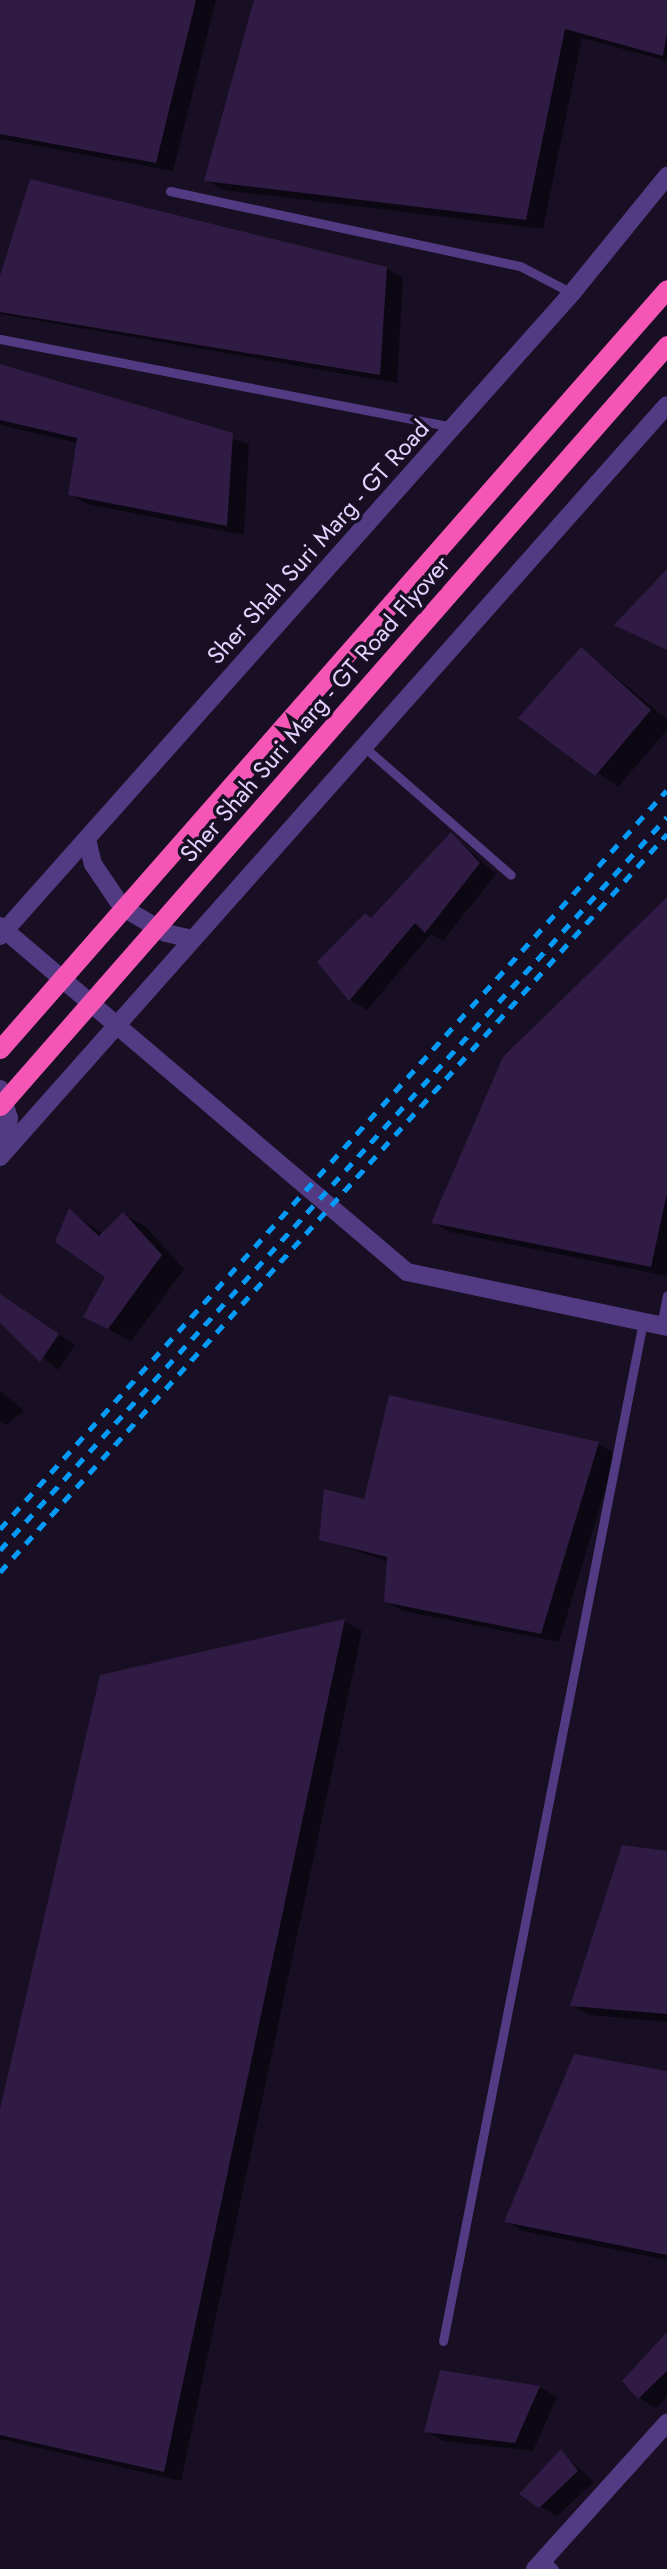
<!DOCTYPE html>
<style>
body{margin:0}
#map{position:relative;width:667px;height:2569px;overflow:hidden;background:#180f24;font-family:Jost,sans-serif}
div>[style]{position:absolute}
.shadow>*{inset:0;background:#0007}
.building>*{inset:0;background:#2f1b44}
.service>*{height:9px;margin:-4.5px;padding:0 4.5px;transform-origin:4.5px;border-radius:4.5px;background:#523b82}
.tertiary>*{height:18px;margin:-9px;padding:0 9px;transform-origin:9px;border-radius:9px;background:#523b82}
.rail>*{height:5px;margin-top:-2.5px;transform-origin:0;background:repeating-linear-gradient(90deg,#049af8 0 10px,transparent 0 19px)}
.trunk-bridge>*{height:19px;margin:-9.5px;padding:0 9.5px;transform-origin:9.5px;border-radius:9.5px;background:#f556b6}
span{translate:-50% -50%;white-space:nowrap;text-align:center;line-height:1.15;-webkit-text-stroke:7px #180f24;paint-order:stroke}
.street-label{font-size:24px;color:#e4d2fe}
</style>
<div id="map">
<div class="shadow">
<i style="clip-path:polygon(0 0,216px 0,173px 171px,0 139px)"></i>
<i style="clip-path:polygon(256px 0,667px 0,667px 61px,582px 38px,543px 229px,223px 190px,206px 180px)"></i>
<i style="clip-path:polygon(386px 268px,403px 278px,397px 383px,0 314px,0 282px)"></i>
<i style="clip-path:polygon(0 366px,249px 444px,244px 535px,87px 504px,69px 494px,78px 443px,0 425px)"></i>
<i style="clip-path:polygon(581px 649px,667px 719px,667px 730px,618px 787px,521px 717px)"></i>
<i style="clip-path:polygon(451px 834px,496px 874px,443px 941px,431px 934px,367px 1010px,350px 1000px,320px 962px,373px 919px)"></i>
<i style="clip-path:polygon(667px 899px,667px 1276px,450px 1232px,433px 1222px)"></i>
<i style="clip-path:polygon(70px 1211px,103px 1234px,124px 1215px,146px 1227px,184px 1269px,131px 1341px,85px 1317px,107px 1277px)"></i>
<i style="clip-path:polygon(0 1296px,75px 1345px,58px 1370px,0 1321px)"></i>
<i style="clip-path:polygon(0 1390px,24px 1411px,6px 1425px,0 1422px)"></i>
<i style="clip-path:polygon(390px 1397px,599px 1444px,616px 1454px,559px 1642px,403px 1611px,385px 1601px,389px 1562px,321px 1539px,365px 1501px)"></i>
<i style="clip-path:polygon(345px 1621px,362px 1631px,181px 2481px,0 2439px,0 2116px,102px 1677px)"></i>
<i style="clip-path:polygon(667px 1853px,667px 2022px,589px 2015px,572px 2005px)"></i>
<i style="clip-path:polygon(667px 2073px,667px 2260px,523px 2231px,506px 2221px)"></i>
<i style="clip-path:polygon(667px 2335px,667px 2397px,656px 2408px,639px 2398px)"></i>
<i style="clip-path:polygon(441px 2372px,540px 2387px,557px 2397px,533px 2451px,443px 2441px,426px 2431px)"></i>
<i style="clip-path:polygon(561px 2452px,594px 2482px,557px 2516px,540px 2506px)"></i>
</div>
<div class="building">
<i style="clip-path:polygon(0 0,196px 0,156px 163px,0 134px)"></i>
<i style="clip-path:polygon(254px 0,667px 0,667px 32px,663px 56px,565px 29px,526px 220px,204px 181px)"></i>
<i style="clip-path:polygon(30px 179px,387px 267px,380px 375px,0 312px,0 276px)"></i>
<i style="clip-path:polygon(0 364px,233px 433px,227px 526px,68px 495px,77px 438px,0 420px)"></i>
<i style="clip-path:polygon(667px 569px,667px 650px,614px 625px)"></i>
<i style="clip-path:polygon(581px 647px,651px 710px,595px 776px,518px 718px)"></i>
<i style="clip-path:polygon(451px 832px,480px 863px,425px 933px,415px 923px,349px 1001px,317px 962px,365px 913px,371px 918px)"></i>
<i style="clip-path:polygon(667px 897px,667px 1193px,651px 1267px,431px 1223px,503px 1057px)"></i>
<i style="clip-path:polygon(69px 1208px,99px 1236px,123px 1212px,162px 1255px,108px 1329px,83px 1317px,105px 1277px,55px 1242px)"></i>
<i style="clip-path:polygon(0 1294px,59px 1334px,40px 1362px,0 1323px)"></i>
<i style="clip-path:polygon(389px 1395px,599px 1442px,541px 1634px,384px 1602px,387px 1557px,319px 1540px,324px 1489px,364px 1499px)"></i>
<i style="clip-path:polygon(345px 1619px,164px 2472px,0 2435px,0 2109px,100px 1675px)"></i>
<i style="clip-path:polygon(622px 1845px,667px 1851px,667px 2014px,570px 2006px)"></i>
<i style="clip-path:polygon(574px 2054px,667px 2071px,667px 2255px,504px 2222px)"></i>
<i style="clip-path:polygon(667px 2332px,667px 2371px,638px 2399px,622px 2381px)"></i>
<i style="clip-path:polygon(440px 2370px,540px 2386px,515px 2443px,424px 2432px)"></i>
<i style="clip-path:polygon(561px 2449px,578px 2471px,539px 2508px,519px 2494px)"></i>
</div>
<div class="service">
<i style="left:170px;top:191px;width:358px;rotate:12.1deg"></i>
<i style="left:520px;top:266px;width:59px;rotate:27.4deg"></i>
<i style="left:0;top:339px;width:460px;rotate:11deg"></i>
<i style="left:363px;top:746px;width:196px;rotate:41.1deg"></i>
<i style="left:661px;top:1326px;width:31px;rotate:-79deg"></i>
<i style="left:443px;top:2341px;width:1038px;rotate:-78.9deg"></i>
<i style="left:544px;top:2559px;width:14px;rotate:45deg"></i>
</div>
<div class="tertiary">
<i style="left:87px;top:839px;width:26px;rotate:77deg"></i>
<i style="left:93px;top:864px;width:52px;rotate:56deg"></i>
<i style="left:122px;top:907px;width:51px;rotate:30.6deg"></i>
<i style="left:166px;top:933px;width:26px;rotate:13deg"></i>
<i style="left:0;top:926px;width:534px;rotate:40.37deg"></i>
<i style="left:407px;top:1272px;width:266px;rotate:11.9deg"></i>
<i style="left:0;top:936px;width:861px;rotate:-48.34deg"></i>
<i style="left:572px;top:293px;width:151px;rotate:-50.9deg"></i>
<i style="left:0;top:1089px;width:30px;rotate:73deg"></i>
<i style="left:9px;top:1118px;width:31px;rotate:96deg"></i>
<i style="left:0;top:1157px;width:1005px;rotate:-48.43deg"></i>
<i style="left:535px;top:2569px;width:197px;rotate:-47.9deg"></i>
</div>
<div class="rail">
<i style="left:0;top:1529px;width:995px;rotate:-47.93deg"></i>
<i style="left:0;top:1550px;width:991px;rotate:-47.7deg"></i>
<i style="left:0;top:1572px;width:995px;rotate:-47.89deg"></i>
</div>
<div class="trunk-bridge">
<i style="left:0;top:1049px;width:1011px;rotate:-48.73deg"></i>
<i style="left:0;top:1106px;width:1012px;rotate:-48.77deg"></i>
</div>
<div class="street-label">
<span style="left:318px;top:542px;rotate:-48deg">Sher Shah Suri Marg - GT Road</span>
<span style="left:315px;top:709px;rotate:-49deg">Sher Shah Suri Marg - GT Road Flyover</span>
</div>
</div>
